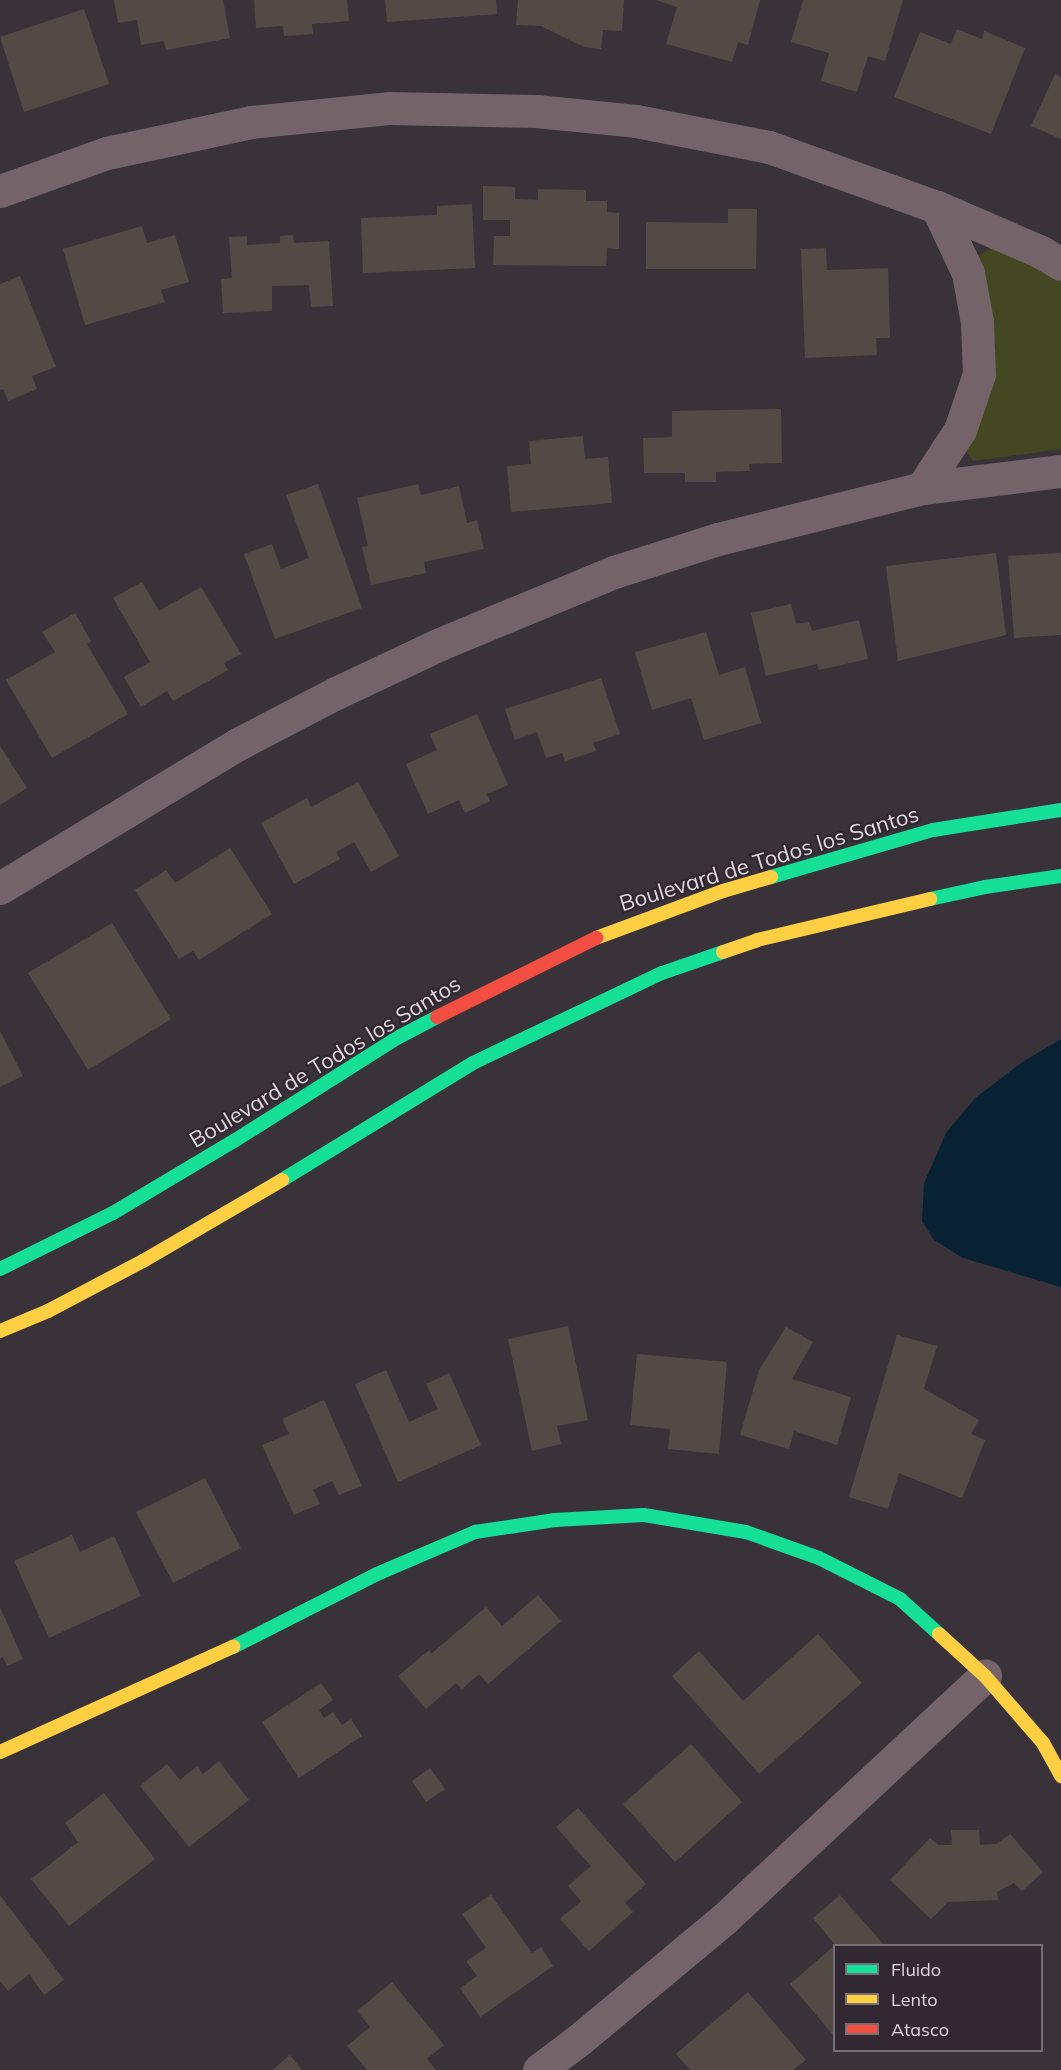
<!DOCTYPE html>
<style>
body{margin:0}
#map{position:relative;width:1061px;height:2070px;overflow:hidden;background:#393339;font-family:Mulish,sans-serif}
div>[style]{position:absolute}
.green>*{inset:0;background:#444822}
.water>*{inset:0;background:#082233}
.building>*{inset:0;background:#544a45}
.street>*{height:33px;margin:-16.5px;padding:0 16.5px;transform-origin:16.5px;border-radius:16.5px;background:#746469}
.fast>*{height:14px;margin:-7px;padding:0 7px;transform-origin:7px;border-radius:7px;background:#16e098}
.slow>*{height:14px;margin:-7px;padding:0 7px;transform-origin:7px;border-radius:7px;background:#ffcf43}
.jam>*{height:14px;margin:-7px;padding:0 7px;transform-origin:7px;border-radius:7px;background:#f24e42}
span{translate:-50% -50%;white-space:nowrap;text-align:center;line-height:1.15;-webkit-text-stroke:4.5px #312831;paint-order:stroke}
.street-label{font-size:22px;color:#dfd8de}
.legend{position:absolute;left:833px;top:1944px;width:210px;height:108px;box-sizing:border-box;background:#312831;border:2px solid #776e76;margin:0;padding:8px 10px;list-style:none;font-size:18px;color:#dfd8de}
.legend li{display:flex;align-items:center;gap:12px;height:30px}
.legend b{width:30px;border:2px solid #776e76}
</style>
<div id="map">
<div class="green">
<i style="clip-path:polygon(998px 243px,1061px 279px,1061px 449px,973px 461px,962px 446px,996px 347px,977px 257px)"></i>
</div>
<div class="water">
<i style="clip-path:polygon(1061px 1039px,1061px 1287px,963px 1258px,934px 1240px,922px 1221px,924px 1183px,946px 1133px,975px 1098px,1024px 1061px)"></i>
</div>
<div class="building">
<i style="clip-path:polygon(114px 0,223px 0,230px 38px,166px 50px,164px 41px,141px 45px,137px 20px,118px 23px)"></i>
<i style="clip-path:polygon(254px 0,347px 0,349px 21px,312px 24px,313px 34px,284px 36px,283px 26px,256px 28px)"></i>
<i style="clip-path:polygon(385px 0,496px 0,497px 14px,387px 22px)"></i>
<i style="clip-path:polygon(518px 0,624px 0,622px 31px,603px 30px,601px 49px,584px 47px,541px 26px,516px 25px)"></i>
<i style="clip-path:polygon(656px 0,760px 0,748px 45px,738px 42px,732px 62px,666px 44px,677px 7px)"></i>
<i style="clip-path:polygon(803px 0,903px 0,885px 61px,868px 56px,857px 92px,821px 81px,829px 53px,791px 42px)"></i>
<i style="clip-path:polygon(84px 9px,109px 84px,24px 112px,0 37px)"></i>
<i style="clip-path:polygon(957px 29px,982px 39px,984px 31px,1025px 48px,991px 134px,894px 97px,920px 32px,951px 44px)"></i>
<i style="clip-path:polygon(1055px 74px,1061px 77px,1061px 139px,1031px 126px)"></i>
<i style="clip-path:polygon(483px 186px,515px 187px,515px 199px,538px 200px,538px 189px,586px 190px,586px 201px,607px 201px,607px 212px,619px 213px,619px 249px,607px 248px,606px 266px,493px 265px,494px 236px,510px 236px,510px 220px,483px 220px)"></i>
<i style="clip-path:polygon(472px 204px,475px 268px,363px 273px,361px 218px,437px 215px,437px 206px)"></i>
<i style="clip-path:polygon(728px 209px,757px 209px,756px 269px,646px 269px,646px 222px,728px 223px)"></i>
<i style="clip-path:polygon(142px 226px,147px 243px,175px 235px,189px 282px,161px 290px,165px 302px,85px 325px,63px 249px)"></i>
<i style="clip-path:polygon(293px 235px,294px 243px,329px 241px,333px 306px,311px 307px,309px 285px,272px 286px,272px 311px,223px 313px,221px 279px,232px 278px,229px 237px,247px 236px,247px 245px,280px 243px,280px 236px)"></i>
<i style="clip-path:polygon(826px 248px,827px 270px,888px 268px,890px 338px,876px 338px,877px 355px,805px 358px,801px 249px)"></i>
<i style="clip-path:polygon(20px 276px,56px 367px,32px 376px,37px 389px,8px 401px,3px 389px,0 390px,0 284px)"></i>
<i style="clip-path:polygon(781px 409px,782px 463px,749px 464px,750px 471px,716px 472px,716px 482px,685px 482px,685px 473px,644px 473px,643px 438px,672px 437px,672px 411px)"></i>
<i style="clip-path:polygon(583px 436px,585px 459px,608px 457px,612px 503px,511px 512px,507px 466px,531px 464px,529px 441px)"></i>
<i style="clip-path:polygon(318px 484px,362px 608px,275px 639px,244px 554px,272px 544px,281px 569px,309px 558px,286px 495px)"></i>
<i style="clip-path:polygon(418px 484px,421px 495px,459px 486px,467px 523px,477px 520px,484px 549px,424px 562px,426px 573px,371px 585px,362px 547px,368px 546px,357px 498px)"></i>
<i style="clip-path:polygon(996px 553px,1006px 635px,898px 661px,886px 566px)"></i>
<i style="clip-path:polygon(1061px 553px,1061px 635px,1014px 638px,1008px 556px)"></i>
<i style="clip-path:polygon(142px 582px,159px 611px,201px 587px,241px 654px,224px 663px,228px 670px,173px 701px,167px 691px,141px 707px,124px 677px,150px 662px,113px 598px)"></i>
<i style="clip-path:polygon(791px 604px,796px 624px,809px 622px,812px 631px,859px 620px,868px 659px,819px 670px,817px 664px,766px 676px,751px 613px)"></i>
<i style="clip-path:polygon(75px 613px,91px 641px,87px 644px,128px 714px,52px 758px,6px 680px,55px 652px,42px 632px)"></i>
<i style="clip-path:polygon(706px 632px,719px 675px,745px 667px,761px 723px,704px 740px,691px 698px,652px 710px,635px 652px)"></i>
<i style="clip-path:polygon(601px 678px,620px 734px,593px 743px,596px 751px,565px 761px,562px 753px,546px 758px,537px 732px,515px 740px,505px 709px)"></i>
<i style="clip-path:polygon(477px 714px,508px 785px,487px 794px,490px 801px,465px 813px,459px 800px,428px 814px,406px 764px,437px 750px,430px 734px)"></i>
<i style="clip-path:polygon(0 746px,27px 788px,0 805px)"></i>
<i style="clip-path:polygon(358px 782px,399px 856px,371px 872px,354px 842px,336px 852px,340px 859px,294px 884px,261px 823px,307px 798px,311px 807px)"></i>
<i style="clip-path:polygon(230px 848px,272px 914px,199px 960px,193px 951px,179px 959px,135px 890px,166px 870px,175px 883px)"></i>
<i style="clip-path:polygon(112px 923px,171px 1019px,88px 1070px,28px 973px)"></i>
<i style="clip-path:polygon(0 1031px,23px 1076px,0 1087px)"></i>
<i style="clip-path:polygon(568px 1326px,588px 1420px,557px 1426px,561px 1444px,532px 1451px,508px 1339px)"></i>
<i style="clip-path:polygon(786px 1327px,813px 1342px,792px 1379px,851px 1397px,837px 1445px,794px 1431px,789px 1449px,740px 1435px,759px 1370px)"></i>
<i style="clip-path:polygon(897px 1335px,937px 1346px,924px 1389px,979px 1420px,971px 1434px,985px 1440px,962px 1498px,899px 1473px,888px 1509px,849px 1497px)"></i>
<i style="clip-path:polygon(637px 1354px,727px 1362px,719px 1454px,668px 1449px,670px 1429px,630px 1425px)"></i>
<i style="clip-path:polygon(386px 1370px,409px 1422px,438px 1409px,426px 1384px,449px 1373px,481px 1445px,398px 1482px,355px 1384px)"></i>
<i style="clip-path:polygon(324px 1400px,362px 1486px,339px 1495px,332px 1481px,313px 1490px,320px 1504px,294px 1515px,262px 1445px,289px 1434px,282px 1419px)"></i>
<i style="clip-path:polygon(205px 1478px,241px 1548px,173px 1583px,136px 1512px)"></i>
<i style="clip-path:polygon(72px 1535px,80px 1552px,114px 1536px,141px 1596px,49px 1638px,14px 1561px)"></i>
<i style="clip-path:polygon(538px 1595px,561px 1621px,488px 1684px,479px 1674px,462px 1689px,456px 1683px,426px 1709px,398px 1676px,429px 1650px,431px 1654px,486px 1607px,502px 1626px)"></i>
<i style="clip-path:polygon(0 1607px,23px 1659px,7px 1666px,3px 1657px,0 1659px)"></i>
<i style="clip-path:polygon(818px 1634px,862px 1683px,759px 1774px,672px 1676px,699px 1651px,743px 1701px)"></i>
<i style="clip-path:polygon(321px 1683px,333px 1700px,319px 1710px,324px 1718px,333px 1712px,342px 1725px,351px 1719px,362px 1736px,299px 1778px,262px 1722px)"></i>
<i style="clip-path:polygon(691px 1744px,742px 1802px,675px 1862px,623px 1804px)"></i>
<i style="clip-path:polygon(219px 1761px,249px 1800px,189px 1847px,140px 1786px,167px 1764px,180px 1780px,197px 1766px,203px 1774px)"></i>
<i style="clip-path:polygon(430px 1768px,445px 1789px,426px 1802px,412px 1781px)"></i>
<i style="clip-path:polygon(104px 1793px,155px 1859px,69px 1926px,31px 1879px,78px 1842px,65px 1823px)"></i>
<i style="clip-path:polygon(578px 1808px,646px 1884px,625px 1903px,633px 1912px,589px 1951px,560px 1919px,581px 1901px,568px 1886px,591px 1866px,556px 1827px)"></i>
<i style="clip-path:polygon(951px 1830px,979px 1830px,980px 1845px,996px 1844px,1010px 1834px,1043px 1872px,1022px 1891px,1014px 1883px,997px 1892px,998px 1900px,948px 1902px,931px 1919px,890px 1880px,930px 1838px,938px 1845px,952px 1845px)"></i>
<i style="clip-path:polygon(0 1895px,64px 1980px,44px 1995px,29px 1974px,8px 1991px,0 1981px)"></i>
<i style="clip-path:polygon(491px 1895px,532px 1953px,541px 1947px,553px 1966px,480px 2017px,460px 1988px,477px 1976px,466px 1961px,486px 1948px,462px 1914px)"></i>
<i style="clip-path:polygon(840px 1895px,885px 1946px,836px 1946px,813px 1918px)"></i>
<i style="clip-path:polygon(834px 1946px,834px 2036px,790px 1984px)"></i>
<i style="clip-path:polygon(392px 1982px,444px 2045px,427px 2059px,436px 2070px,367px 2070px,347px 2046px,370px 2027px,357px 2011px)"></i>
<i style="clip-path:polygon(748px 1992px,806px 2060px,793px 2070px,690px 2070px,676px 2054px)"></i>
<i style="clip-path:polygon(290px 2055px,302px 2070px,272px 2070px)"></i>
</div>
<div class="street">
<i style="left:0;top:191px;width:114px;rotate:-19.6deg"></i>
<i style="left:107px;top:153px;width:147px;rotate:-12.1deg"></i>
<i style="left:251px;top:122px;width:138px;rotate:-5.8deg"></i>
<i style="left:388px;top:108px;width:148px;rotate:1.2deg"></i>
<i style="left:536px;top:111px;width:100px;rotate:5.7deg"></i>
<i style="left:636px;top:121px;width:136px;rotate:11.1deg"></i>
<i style="left:769px;top:147px;width:178px;rotate:19.7deg"></i>
<i style="left:937px;top:207px;width:113px;rotate:23.4deg"></i>
<i style="left:1041px;top:252px;width:23px;rotate:31deg"></i>
<i style="left:922px;top:488px;width:69px;rotate:-56.8deg"></i>
<i style="left:960px;top:430px;width:59px;rotate:-71.3deg"></i>
<i style="left:979px;top:374px;width:52px;rotate:-92.2deg"></i>
<i style="left:977px;top:322px;width:50px;rotate:-100.4deg"></i>
<i style="left:968px;top:273px;width:73px;rotate:-115.2deg"></i>
<i style="left:0;top:888px;width:278px;rotate:-31.2deg"></i>
<i style="left:238px;top:744px;width:110px;rotate:-27.5deg"></i>
<i style="left:336px;top:693px;width:115px;rotate:-25.2deg"></i>
<i style="left:440px;top:644px;width:188px;rotate:-22.5deg"></i>
<i style="left:614px;top:572px;width:109px;rotate:-17.6deg"></i>
<i style="left:718px;top:539px;width:210px;rotate:-14deg"></i>
<i style="left:922px;top:488px;width:140px;rotate:-7deg"></i>
<i style="left:539px;top:2070px;width:51px;rotate:-37.1deg"></i>
<i style="left:580px;top:2039px;width:187px;rotate:-39.8deg"></i>
<i style="left:724px;top:1919px;width:357px;rotate:-43deg"></i>
</div>
<div class="fast">
<i style="left:771px;top:877px;width:169px;rotate:-16.2deg"></i>
<i style="left:933px;top:830px;width:130px;rotate:-8.9deg"></i>
<i style="left:930px;top:899px;width:56px;rotate:-12.3deg"></i>
<i style="left:985px;top:887px;width:77px;rotate:-8.2deg"></i>
<i style="left:282px;top:1180px;width:224px;rotate:-31.5deg"></i>
<i style="left:473px;top:1063px;width:209px;rotate:-25.5deg"></i>
<i style="left:662px;top:973px;width:65px;rotate:-19deg"></i>
<i style="left:0;top:1269px;width:126px;rotate:-26.4deg"></i>
<i style="left:113px;top:1213px;width:141px;rotate:-30.8deg"></i>
<i style="left:234px;top:1141px;width:193px;rotate:-32.3deg"></i>
<i style="left:397px;top:1038px;width:45px;rotate:-27.7deg"></i>
<i style="left:233px;top:1647px;width:161px;rotate:-26.9deg"></i>
<i style="left:377px;top:1574px;width:107px;rotate:-23.2deg"></i>
<i style="left:475px;top:1532px;width:81px;rotate:-8.5deg"></i>
<i style="left:555px;top:1520px;width:89px;rotate:-3.2deg"></i>
<i style="left:644px;top:1515px;width:103px;rotate:9.5deg"></i>
<i style="left:746px;top:1532px;width:77px;rotate:19.6deg"></i>
<i style="left:819px;top:1558px;width:91px;rotate:26.8deg"></i>
<i style="left:900px;top:1599px;width:52px;rotate:41.9deg"></i>
</div>
<div class="slow">
<i style="left:596px;top:938px;width:135px;rotate:-20.3deg"></i>
<i style="left:723px;top:891px;width:50px;rotate:-16.3deg"></i>
<i style="left:723px;top:952px;width:36px;rotate:-19deg"></i>
<i style="left:757px;top:940px;width:178px;rotate:-13.3deg"></i>
<i style="left:0;top:1331px;width:52px;rotate:-22.6deg"></i>
<i style="left:48px;top:1311px;width:107px;rotate:-27.8deg"></i>
<i style="left:143px;top:1261px;width:161px;rotate:-30.2deg"></i>
<i style="left:939px;top:1634px;width:62px;rotate:42.4deg"></i>
<i style="left:985px;top:1676px;width:89px;rotate:49.1deg"></i>
<i style="left:1043px;top:1743px;width:38px;rotate:61deg"></i>
<i style="left:0;top:1752px;width:256px;rotate:-24.3deg"></i>
</div>
<div class="jam">
<i style="left:437px;top:1017px;width:178px;rotate:-26.4deg"></i>
</div>
<div class="street-label">
<span style="left:769px;top:859px;rotate:-17deg">Boulevard de Todos los Santos</span>
<span style="left:325px;top:1062px;rotate:-31deg">Boulevard de Todos los Santos</span>
</div>
<ul class="legend">
<li><b style="height:8px;background:#16e098"></b>Fluido</li>
<li><b style="height:8px;background:#ffcf43"></b>Lento</li>
<li><b style="height:8px;background:#f24e42"></b>Atasco</li>
</ul>
</div>
